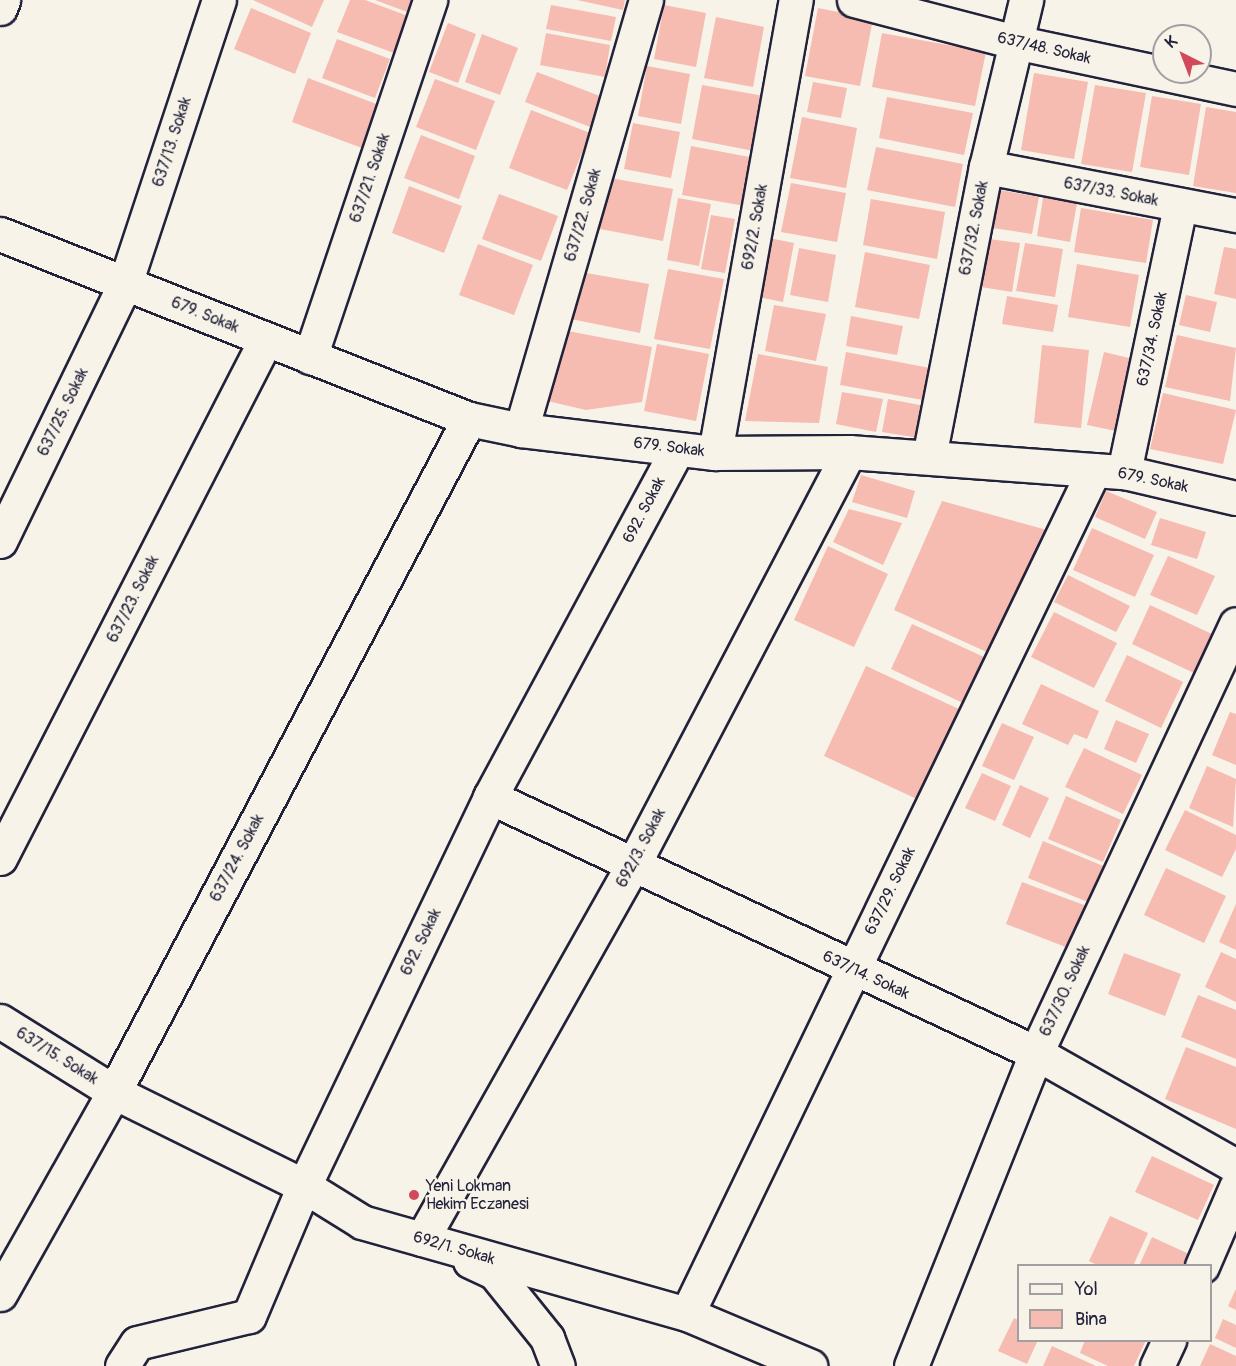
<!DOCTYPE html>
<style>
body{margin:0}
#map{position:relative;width:1236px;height:1366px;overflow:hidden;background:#f7f3e8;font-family:Pangolin,sans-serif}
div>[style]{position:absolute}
.building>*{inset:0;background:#f6bbb1}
.roads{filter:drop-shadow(2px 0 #22223b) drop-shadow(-2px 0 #22223b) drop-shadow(0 2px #22223b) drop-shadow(0 -2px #22223b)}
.minor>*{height:33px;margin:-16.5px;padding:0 16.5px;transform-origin:16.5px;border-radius:16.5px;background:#f7f3e8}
.tertiary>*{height:33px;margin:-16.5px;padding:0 16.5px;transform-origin:16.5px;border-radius:16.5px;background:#f7f3e8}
.dots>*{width:16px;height:16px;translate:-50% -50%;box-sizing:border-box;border:3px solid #f7f3e8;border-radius:50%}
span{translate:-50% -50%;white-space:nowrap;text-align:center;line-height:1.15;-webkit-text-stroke:4.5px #f7f3e8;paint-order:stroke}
.street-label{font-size:16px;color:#22223b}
.poi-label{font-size:16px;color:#22223b}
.left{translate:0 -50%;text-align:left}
.legend{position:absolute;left:1017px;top:1264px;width:195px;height:78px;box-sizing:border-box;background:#f7f3e8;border:2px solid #a29fa3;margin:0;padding:8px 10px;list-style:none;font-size:18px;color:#22223b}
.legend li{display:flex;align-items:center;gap:12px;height:30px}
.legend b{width:30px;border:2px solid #a29fa3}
.north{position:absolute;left:1152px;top:24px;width:60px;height:60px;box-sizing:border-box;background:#f7f3e8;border:2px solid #a29fa3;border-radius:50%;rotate:318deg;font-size:16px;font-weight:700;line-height:24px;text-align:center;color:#22223b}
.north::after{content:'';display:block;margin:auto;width:21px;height:27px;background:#d1495b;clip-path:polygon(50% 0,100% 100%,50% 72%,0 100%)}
</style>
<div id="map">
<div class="building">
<i style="clip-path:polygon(253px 0,324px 0,312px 27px)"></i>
<i style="clip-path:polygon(350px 0,365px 0,408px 16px,394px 53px,337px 32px)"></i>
<i style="clip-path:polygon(375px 0,415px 0,410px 13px)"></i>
<i style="clip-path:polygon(577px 0,625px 0,623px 10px)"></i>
<i style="clip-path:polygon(551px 5px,616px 17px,611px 41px,546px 29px)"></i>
<i style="clip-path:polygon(664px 5px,706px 13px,696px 67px,654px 59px)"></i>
<i style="clip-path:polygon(251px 8px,311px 33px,295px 74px,234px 49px)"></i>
<i style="clip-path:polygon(818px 8px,873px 19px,860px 86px,805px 76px)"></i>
<i style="clip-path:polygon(716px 17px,764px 27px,753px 87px,704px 78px)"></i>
<i style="clip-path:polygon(448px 23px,476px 34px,458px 83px,429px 72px)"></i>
<i style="clip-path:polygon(546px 33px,610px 45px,605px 77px,540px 65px)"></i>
<i style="clip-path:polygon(882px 33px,986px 52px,975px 106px,872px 87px)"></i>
<i style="clip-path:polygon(482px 34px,518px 48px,500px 95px,465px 82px)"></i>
<i style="clip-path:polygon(337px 39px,390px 59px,375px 98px,322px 78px)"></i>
<i style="clip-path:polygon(647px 66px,690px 74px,681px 124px,638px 116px)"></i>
<i style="clip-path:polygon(537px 72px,605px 98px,593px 128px,525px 102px)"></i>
<i style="clip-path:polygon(1034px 73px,1088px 82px,1074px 159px,1021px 150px)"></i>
<i style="clip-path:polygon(308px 78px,379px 105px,362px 148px,292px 122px)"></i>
<i style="clip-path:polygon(435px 79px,495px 101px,476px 150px,416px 127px)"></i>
<i style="clip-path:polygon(813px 82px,847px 88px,841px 118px,807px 112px)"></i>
<i style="clip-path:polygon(702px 85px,764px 96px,754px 151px,692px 139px)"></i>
<i style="clip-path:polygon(1095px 85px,1146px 93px,1132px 172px,1081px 164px)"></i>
<i style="clip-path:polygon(1152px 96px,1201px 104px,1189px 175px,1140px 167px)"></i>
<i style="clip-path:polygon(887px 97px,973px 113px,964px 155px,879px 138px)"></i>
<i style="clip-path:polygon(1206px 107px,1236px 112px,1236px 193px,1193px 186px)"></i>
<i style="clip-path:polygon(531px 110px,590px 133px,567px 190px,509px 168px)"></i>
<i style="clip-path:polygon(802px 117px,857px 128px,846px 188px,790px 178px)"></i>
<i style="clip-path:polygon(633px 123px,680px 132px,671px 178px,624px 169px)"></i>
<i style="clip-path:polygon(421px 135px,475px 156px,459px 199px,404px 178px)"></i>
<i style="clip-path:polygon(691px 146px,755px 158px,745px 206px,682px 195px)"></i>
<i style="clip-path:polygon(876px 147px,963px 164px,955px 207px,867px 190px)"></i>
<i style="clip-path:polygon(604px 177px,673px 189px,663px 241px,595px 228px)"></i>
<i style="clip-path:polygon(791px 183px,846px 193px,837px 242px,781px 232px)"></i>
<i style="clip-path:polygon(409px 186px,462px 206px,444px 253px,392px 233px)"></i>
<i style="clip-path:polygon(999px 190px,1039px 197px,1032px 234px,993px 228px)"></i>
<i style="clip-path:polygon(1044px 192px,1078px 198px,1070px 242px,1037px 236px)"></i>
<i style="clip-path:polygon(499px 194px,558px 216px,541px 261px,482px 239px)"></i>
<i style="clip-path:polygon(678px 198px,711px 204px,699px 266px,667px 260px)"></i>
<i style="clip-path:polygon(871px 199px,945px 212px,937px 259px,863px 245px)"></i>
<i style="clip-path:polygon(1081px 208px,1153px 220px,1146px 263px,1074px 252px)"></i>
<i style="clip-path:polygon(711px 215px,735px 219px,725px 273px,701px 269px)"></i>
<i style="clip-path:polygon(769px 238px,794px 243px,783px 302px,758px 297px)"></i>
<i style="clip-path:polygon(989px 239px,1020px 243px,1012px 292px,981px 287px)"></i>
<i style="clip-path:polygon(1025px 243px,1063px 249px,1055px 297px,1016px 291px)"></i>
<i style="clip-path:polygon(478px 244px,533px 265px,514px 315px,459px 295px)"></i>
<i style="clip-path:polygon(1224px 247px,1236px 249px,1236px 299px,1214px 294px)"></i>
<i style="clip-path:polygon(799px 248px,836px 255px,828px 302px,790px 295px)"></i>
<i style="clip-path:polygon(865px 252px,930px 265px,919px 319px,855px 307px)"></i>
<i style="clip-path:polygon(1077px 264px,1139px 275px,1130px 327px,1068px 317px)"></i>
<i style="clip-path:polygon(668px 269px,724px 279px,710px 349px,654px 339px)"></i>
<i style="clip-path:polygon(575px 271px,649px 284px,640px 333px,566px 318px)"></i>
<i style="clip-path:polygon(1186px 295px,1217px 302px,1210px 332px,1179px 325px)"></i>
<i style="clip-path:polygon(1007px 296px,1058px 305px,1053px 332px,1002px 324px)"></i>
<i style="clip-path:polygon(774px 305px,826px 314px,816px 361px,765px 351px)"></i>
<i style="clip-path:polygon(851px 316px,903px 326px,897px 355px,846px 346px)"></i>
<i style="clip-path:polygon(557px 329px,652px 347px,642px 402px,586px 410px,543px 400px)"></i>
<i style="clip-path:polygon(1177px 335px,1236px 348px,1230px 401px,1165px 387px)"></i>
<i style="clip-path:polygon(657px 344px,709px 354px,696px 421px,644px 411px)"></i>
<i style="clip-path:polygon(1042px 345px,1089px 350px,1081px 428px,1034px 423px)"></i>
<i style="clip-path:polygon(846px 352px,930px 368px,923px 400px,840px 385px)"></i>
<i style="clip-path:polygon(1104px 352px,1133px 359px,1116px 431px,1087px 425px)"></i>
<i style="clip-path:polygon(758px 354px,828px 367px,819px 423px,745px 421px)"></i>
<i style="clip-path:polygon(842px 392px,883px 399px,876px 432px,836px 424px)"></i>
<i style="clip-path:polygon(1163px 393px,1236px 410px,1223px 464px,1150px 449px)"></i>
<i style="clip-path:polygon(888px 399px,925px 406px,919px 438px,882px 432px)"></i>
<i style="clip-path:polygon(861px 475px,915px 491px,907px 518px,852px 502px)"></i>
<i style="clip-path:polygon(1106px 491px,1157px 512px,1145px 539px,1095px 517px)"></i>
<i style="clip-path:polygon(942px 501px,1047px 530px,989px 653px,894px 610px)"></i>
<i style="clip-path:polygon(849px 509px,902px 523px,883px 565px,833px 542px)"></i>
<i style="clip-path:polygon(1160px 518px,1206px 532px,1197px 559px,1151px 545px)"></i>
<i style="clip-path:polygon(1092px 528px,1154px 555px,1135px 597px,1073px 570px)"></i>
<i style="clip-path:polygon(828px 546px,888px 574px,854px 647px,794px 620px)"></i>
<i style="clip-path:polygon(1168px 556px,1215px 576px,1197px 615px,1150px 595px)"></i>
<i style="clip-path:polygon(1068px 575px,1130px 606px,1116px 632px,1054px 602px)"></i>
<i style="clip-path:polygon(1150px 605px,1212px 634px,1194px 673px,1132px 644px)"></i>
<i style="clip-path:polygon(1054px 612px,1117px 643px,1094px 688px,1031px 657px)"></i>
<i style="clip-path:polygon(912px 624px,984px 657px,963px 703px,891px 669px)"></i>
<i style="clip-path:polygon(1127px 655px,1183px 682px,1161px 728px,1105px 701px)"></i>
<i style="clip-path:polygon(866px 666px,961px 710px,919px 800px,824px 756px)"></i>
<i style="clip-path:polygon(1041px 684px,1099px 711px,1087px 739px,1074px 734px,1068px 745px,1022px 724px)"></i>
<i style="clip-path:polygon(1230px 712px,1236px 714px,1236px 765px,1212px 755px)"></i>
<i style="clip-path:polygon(1116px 720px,1149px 734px,1136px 763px,1104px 749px)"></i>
<i style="clip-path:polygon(1002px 723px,1034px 737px,1014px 780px,982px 766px)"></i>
<i style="clip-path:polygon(1084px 748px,1142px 775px,1123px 814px,1065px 787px)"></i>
<i style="clip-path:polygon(1207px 766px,1236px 779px,1233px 827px,1189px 808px)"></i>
<i style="clip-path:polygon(982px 773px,1011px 786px,995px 821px,965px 808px)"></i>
<i style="clip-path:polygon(1020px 785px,1049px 798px,1030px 838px,1002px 825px)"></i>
<i style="clip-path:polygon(1066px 796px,1121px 820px,1103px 862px,1048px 839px)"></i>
<i style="clip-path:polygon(1185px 810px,1236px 835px,1236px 849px,1222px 877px,1165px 850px)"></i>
<i style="clip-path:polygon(1043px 841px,1103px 866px,1088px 902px,1028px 878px)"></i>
<i style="clip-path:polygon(1166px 868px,1226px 896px,1204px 943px,1144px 915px)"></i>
<i style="clip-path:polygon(1022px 882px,1092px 908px,1076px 951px,1006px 924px)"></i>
<i style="clip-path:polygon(1236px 904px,1236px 950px,1219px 942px)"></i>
<i style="clip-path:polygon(1221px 952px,1236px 959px,1236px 1002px,1205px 987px)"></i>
<i style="clip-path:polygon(1124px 953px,1181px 974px,1165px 1016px,1108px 994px)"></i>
<i style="clip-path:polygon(1198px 995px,1236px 1010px,1236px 1059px,1181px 1037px)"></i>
<i style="clip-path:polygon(1186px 1047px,1236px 1067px,1236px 1129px,1165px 1099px)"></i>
<i style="clip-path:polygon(1152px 1156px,1214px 1185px,1198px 1220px,1135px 1192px)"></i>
<i style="clip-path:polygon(1110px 1216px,1148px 1233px,1133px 1266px,1099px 1266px,1089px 1261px)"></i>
<i style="clip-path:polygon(1152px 1237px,1189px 1254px,1184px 1266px,1139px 1266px)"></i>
<i style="clip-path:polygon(1236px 1289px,1236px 1310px,1228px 1306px)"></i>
<i style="clip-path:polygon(1014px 1318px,1018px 1320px,1018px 1340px,1038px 1340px,1027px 1364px,998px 1351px)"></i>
<i style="clip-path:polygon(1223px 1319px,1236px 1325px,1236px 1348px,1215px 1338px)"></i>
<i style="clip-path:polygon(1085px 1340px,1146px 1340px,1134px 1366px,1108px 1366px,1080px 1353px)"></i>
<i style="clip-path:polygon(1210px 1344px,1236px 1356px,1236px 1366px,1200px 1366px)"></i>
<i style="clip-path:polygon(1052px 1346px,1096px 1366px,1043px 1366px)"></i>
</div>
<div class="roads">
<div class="minor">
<i style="left:854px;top:0;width:166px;rotate:14.6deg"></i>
<i style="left:1015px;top:42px;width:226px;rotate:12deg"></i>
<i style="left:0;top:8px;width:9px;rotate:-69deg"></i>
<i style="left:986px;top:167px;width:255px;rotate:10.9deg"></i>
<i style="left:310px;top:357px;width:377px;rotate:-71.4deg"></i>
<i style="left:521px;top:430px;width:448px;rotate:-73.8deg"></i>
<i style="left:715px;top:453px;width:460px;rotate:-79.9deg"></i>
<i style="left:929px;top:457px;width:296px;rotate:-78.9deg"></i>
<i style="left:986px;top:167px;width:172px;rotate:-76.5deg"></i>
<i style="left:1124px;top:472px;width:272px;rotate:-78.1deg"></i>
<i style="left:0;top:541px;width:286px;rotate:-64.1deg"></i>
<i style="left:125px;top:284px;width:299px;rotate:-71.7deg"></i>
<i style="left:490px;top:797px;width:603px;rotate:25.12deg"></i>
<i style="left:1036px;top:1053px;width:230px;rotate:29.5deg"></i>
<i style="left:0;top:858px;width:583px;rotate:-62.86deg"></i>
<i style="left:0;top:1021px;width:134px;rotate:31.9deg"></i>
<i style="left:114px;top:1092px;width:212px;rotate:26.3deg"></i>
<i style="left:304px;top:1186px;width:68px;rotate:31.8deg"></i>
<i style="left:362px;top:1222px;width:338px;rotate:15.8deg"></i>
<i style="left:687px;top:1314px;width:134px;rotate:22.9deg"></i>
<i style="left:422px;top:1239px;width:429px;rotate:-60.6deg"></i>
<i style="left:633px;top:865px;width:466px;rotate:-62.4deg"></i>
<i style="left:470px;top:1261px;width:26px;rotate:25deg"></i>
<i style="left:494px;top:1272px;width:85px;rotate:51.2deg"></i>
<i style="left:547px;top:1338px;width:30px;rotate:69deg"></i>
<i style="left:1202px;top:1266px;width:86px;rotate:-66.7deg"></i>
<i style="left:687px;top:1314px;width:937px;rotate:-64.26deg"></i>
<i style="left:122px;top:1366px;width:27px;rotate:-57deg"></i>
<i style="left:137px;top:1343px;width:115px;rotate:-13.6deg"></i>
<i style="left:249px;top:1316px;width:141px;rotate:-67.1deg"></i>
<i style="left:304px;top:1186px;width:431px;rotate:-64.4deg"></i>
<i style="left:490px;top:797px;width:394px;rotate:-61.7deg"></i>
<i style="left:911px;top:1366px;width:337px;rotate:-68.2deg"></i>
<i style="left:1036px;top:1053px;width:473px;rotate:-65deg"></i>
<i style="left:1157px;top:1366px;width:29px;rotate:-65deg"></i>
</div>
<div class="tertiary">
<i style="left:0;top:234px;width:504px;rotate:21.53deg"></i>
<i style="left:469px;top:419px;width:53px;rotate:11.9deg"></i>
<i style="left:521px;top:430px;width:195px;rotate:6.8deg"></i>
<i style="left:715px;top:453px;width:134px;rotate:-0.4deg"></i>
<i style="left:849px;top:452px;width:276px;rotate:4.2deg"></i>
<i style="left:1124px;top:472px;width:115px;rotate:13.1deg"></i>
<i style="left:0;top:1294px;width:232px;rotate:-60.6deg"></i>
<i style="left:114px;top:1092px;width:761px;rotate:-62.19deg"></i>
</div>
</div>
<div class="dots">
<i style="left:414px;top:1195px;background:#d1495b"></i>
</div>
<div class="street-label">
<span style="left:1044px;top:48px;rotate:13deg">637/48. Sokak</span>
<span style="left:172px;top:142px;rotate:-72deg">637/13. Sokak</span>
<span style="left:370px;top:178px;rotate:-71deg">637/21. Sokak</span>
<span style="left:1111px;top:192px;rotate:11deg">637/33. Sokak</span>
<span style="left:583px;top:215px;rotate:-74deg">637/22. Sokak</span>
<span style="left:755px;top:227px;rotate:-80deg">692/2. Sokak</span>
<span style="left:974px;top:228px;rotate:-79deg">637/32. Sokak</span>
<span style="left:205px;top:315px;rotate:22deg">679. Sokak</span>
<span style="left:1152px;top:339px;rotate:-78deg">637/34. Sokak</span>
<span style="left:63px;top:412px;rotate:-64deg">637/25. Sokak</span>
<span style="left:669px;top:447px;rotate:7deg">679. Sokak</span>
<span style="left:1153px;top:480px;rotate:12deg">679. Sokak</span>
<span style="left:644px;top:510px;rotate:-62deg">692. Sokak</span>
<span style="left:133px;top:599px;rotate:-63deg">637/23. Sokak</span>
<span style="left:641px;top:848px;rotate:-62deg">692/3. Sokak</span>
<span style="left:237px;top:858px;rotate:-62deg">637/24. Sokak</span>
<span style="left:890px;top:891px;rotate:-64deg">637/29. Sokak</span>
<span style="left:421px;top:942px;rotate:-64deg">692. Sokak</span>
<span style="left:866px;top:975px;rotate:25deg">637/14. Sokak</span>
<span style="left:1065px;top:991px;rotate:-65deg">637/30. Sokak</span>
<span style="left:57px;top:1056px;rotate:32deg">637/15. Sokak</span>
<span style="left:454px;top:1248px;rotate:16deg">692/1. Sokak</span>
</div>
<div class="poi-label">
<span class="left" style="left:426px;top:1195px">Yeni Lokman<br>Hekim Eczanesi</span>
</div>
<ul class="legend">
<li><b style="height:8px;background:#f7f3e8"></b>Yol</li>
<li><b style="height:16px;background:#f6bbb1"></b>Bina</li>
</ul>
<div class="north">K</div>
</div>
